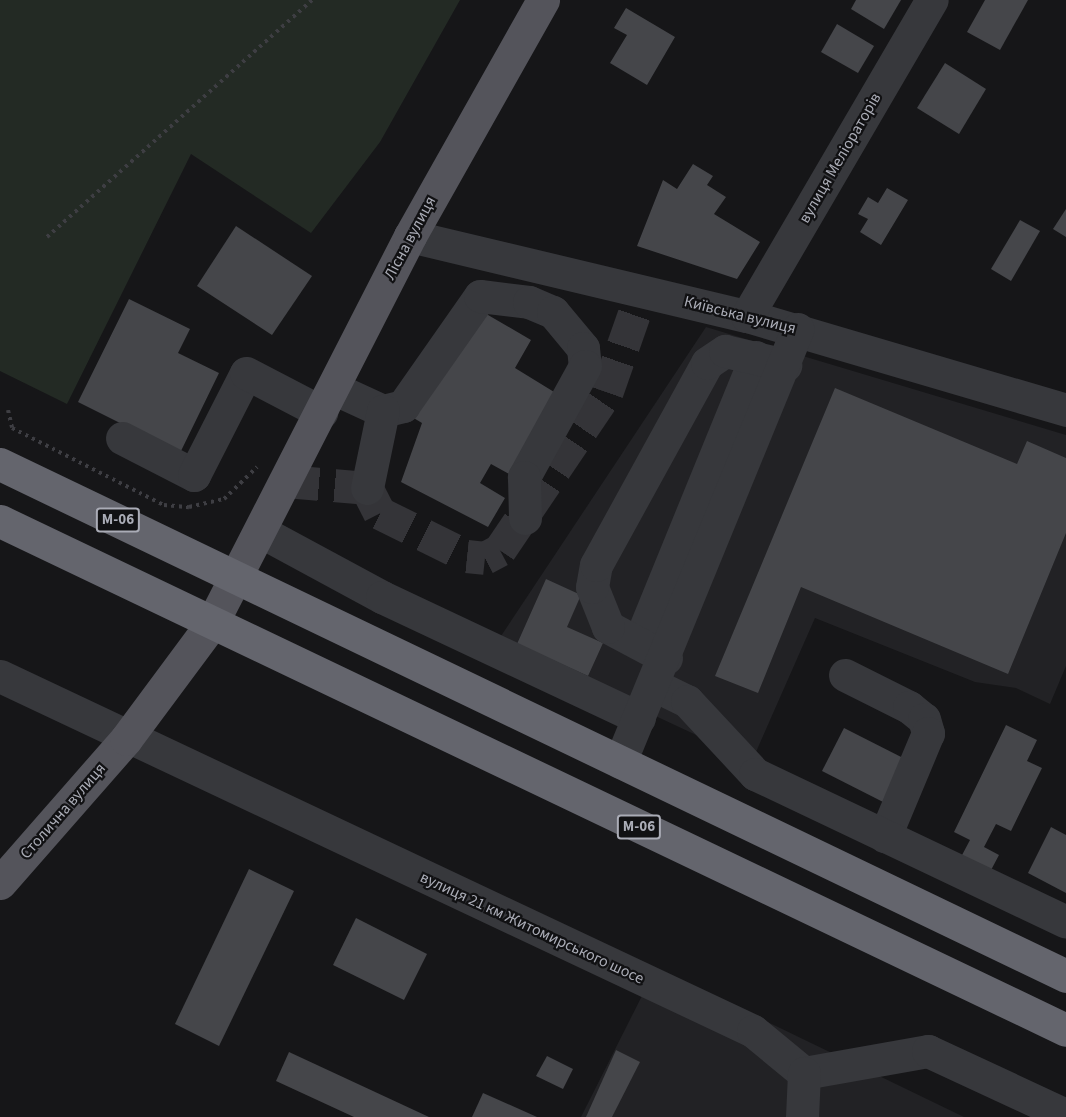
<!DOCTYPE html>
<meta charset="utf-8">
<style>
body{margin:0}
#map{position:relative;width:1066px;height:1117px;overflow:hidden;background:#161618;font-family:"Source Sans 3",sans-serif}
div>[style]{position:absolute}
.built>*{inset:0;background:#222225}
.green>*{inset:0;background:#232a24}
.building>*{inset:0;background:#45464a}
.minor-tunnel>*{height:33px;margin-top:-16.5px;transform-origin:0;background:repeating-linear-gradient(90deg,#343438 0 33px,transparent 0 49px)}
.path>*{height:4px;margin-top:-2px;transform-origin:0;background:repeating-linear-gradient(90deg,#3e3e43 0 3px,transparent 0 7.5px)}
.minor>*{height:33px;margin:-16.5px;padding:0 16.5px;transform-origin:16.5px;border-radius:16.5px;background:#37383c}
.major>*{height:33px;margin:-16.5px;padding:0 16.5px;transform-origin:16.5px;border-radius:16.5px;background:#54545b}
.highway>*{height:33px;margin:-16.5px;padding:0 16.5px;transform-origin:16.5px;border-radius:16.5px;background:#64656d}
span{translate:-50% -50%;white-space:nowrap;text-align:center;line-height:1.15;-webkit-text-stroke:4.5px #111113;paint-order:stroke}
.shield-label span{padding:2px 4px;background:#111113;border:2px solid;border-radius:4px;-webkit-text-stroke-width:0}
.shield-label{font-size:15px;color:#aaacb6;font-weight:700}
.street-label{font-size:16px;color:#aaacb6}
</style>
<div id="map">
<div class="built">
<i style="clip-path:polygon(706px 327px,1066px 435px,1066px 666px,1050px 704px,1016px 688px,975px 682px,815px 618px,752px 761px,497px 642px)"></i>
<i style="clip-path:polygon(656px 968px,964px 1117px,581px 1117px)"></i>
</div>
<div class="green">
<i style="clip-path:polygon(0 0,460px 0,380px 142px,311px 233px,191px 154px,67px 404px,0 371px)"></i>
</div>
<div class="building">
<i style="clip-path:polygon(856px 0,901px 0,884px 29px,851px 9px)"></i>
<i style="clip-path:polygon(985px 0,1028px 0,1000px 50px,967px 32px)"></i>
<i style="clip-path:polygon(626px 8px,675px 37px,647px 85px,610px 63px,627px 35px,614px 28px)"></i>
<i style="clip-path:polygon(837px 24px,874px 46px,858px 73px,821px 52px)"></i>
<i style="clip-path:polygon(945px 63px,986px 89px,959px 134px,917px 108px)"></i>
<i style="clip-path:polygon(693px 164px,713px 176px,707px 185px,726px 197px,714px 214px,760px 242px,737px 279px,637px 246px,663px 180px,677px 189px)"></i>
<i style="clip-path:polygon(887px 188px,908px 200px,881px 245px,860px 232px,868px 219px,858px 214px,868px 197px,878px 203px)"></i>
<i style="clip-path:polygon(1066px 209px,1066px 237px,1053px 229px)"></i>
<i style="clip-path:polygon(1020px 220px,1040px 231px,1011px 281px,991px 269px)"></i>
<i style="clip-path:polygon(236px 226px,312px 276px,272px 335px,197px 286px)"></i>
<i style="clip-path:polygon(129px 299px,190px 329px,178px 353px,219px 373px,180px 453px,78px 402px)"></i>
<i style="clip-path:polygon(476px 308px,531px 340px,515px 368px,559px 395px,511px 475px,491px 464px,480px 483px,505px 498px,488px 527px,401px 482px,422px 423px,412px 417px)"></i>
<i style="clip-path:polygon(835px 388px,1017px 464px,1027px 441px,1066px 458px,1066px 533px,1008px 674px,801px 587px,758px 693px,715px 676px)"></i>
<i style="clip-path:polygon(546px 579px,581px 595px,567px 627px,603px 643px,588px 676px,517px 644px)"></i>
<i style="clip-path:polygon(1006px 725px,1037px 740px,1027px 761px,1042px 768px,1011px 831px,996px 824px,984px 847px,999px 855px,990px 872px,961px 857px,970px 840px,954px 832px)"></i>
<i style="clip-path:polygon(844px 728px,911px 762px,889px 805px,822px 771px)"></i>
<i style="clip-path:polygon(1051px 827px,1066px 835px,1066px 893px,1028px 873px)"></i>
<i style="clip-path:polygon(249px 869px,294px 891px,219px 1046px,175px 1024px)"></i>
<i style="clip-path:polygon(356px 918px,427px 954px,404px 1000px,333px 965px)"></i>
<i style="clip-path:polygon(616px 1050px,640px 1062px,612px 1117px,586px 1117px)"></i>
<i style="clip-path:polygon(289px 1052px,429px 1117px,354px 1117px,276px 1081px)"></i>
<i style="clip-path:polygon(547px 1056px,573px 1069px,563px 1089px,536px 1076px)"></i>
<i style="clip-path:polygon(483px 1093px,537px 1117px,472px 1117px)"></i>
</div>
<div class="minor-tunnel">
<i style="left:286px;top:481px;width:81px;rotate:4.9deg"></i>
<i style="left:367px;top:488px;width:28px;rotate:63deg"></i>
<i style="left:380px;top:513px;width:97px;rotate:26.3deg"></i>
<i style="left:467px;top:556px;width:18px;rotate:6deg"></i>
<i style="left:485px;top:558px;width:17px;rotate:-28deg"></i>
<i style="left:500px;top:550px;width:191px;rotate:-55.9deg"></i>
<i style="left:607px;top:392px;width:106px;rotate:-70.7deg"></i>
</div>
<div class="path">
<i style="left:47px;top:237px;width:356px;rotate:-41.8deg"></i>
<i style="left:8px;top:410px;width:18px;rotate:77deg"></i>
<i style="left:12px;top:428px;width:170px;rotate:26.9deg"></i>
<i style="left:164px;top:505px;width:25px;rotate:5deg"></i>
<i style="left:189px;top:507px;width:36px;rotate:-13deg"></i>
<i style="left:224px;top:499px;width:46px;rotate:-44.1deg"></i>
</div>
<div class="minor">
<i style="left:410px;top:236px;width:346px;rotate:13.4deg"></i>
<i style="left:747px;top:316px;width:333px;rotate:16.4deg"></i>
<i style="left:747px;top:316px;width:366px;rotate:-59.7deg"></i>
<i style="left:333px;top:388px;width:55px;rotate:24.7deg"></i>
<i style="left:383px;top:411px;width:21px;rotate:-14deg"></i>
<i style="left:403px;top:406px;width:134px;rotate:-55deg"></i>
<i style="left:480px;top:296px;width:49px;rotate:7deg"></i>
<i style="left:529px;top:302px;width:26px;rotate:23deg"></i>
<i style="left:553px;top:312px;width:47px;rotate:50.2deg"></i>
<i style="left:583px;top:348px;width:18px;rotate:84deg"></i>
<i style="left:585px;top:366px;width:127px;rotate:118.8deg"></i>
<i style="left:524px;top:477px;width:41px;rotate:88.6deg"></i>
<i style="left:122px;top:438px;width:81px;rotate:27.2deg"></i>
<i style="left:194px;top:475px;width:114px;rotate:-63deg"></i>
<i style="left:246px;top:373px;width:85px;rotate:27.5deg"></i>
<i style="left:367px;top:488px;width:79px;rotate:-78.3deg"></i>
<i style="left:260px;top:531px;width:139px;rotate:28.4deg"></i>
<i style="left:382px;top:597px;width:284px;rotate:25.2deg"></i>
<i style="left:639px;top:643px;width:309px;rotate:-67.8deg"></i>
<i style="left:666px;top:658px;width:66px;rotate:-151.9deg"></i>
<i style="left:608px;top:627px;width:43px;rotate:-111.8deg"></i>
<i style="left:592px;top:587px;width:22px;rotate:-80deg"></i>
<i style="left:596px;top:565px;width:230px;rotate:-61.2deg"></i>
<i style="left:707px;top:363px;width:22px;rotate:-34deg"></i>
<i style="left:725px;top:351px;width:62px;rotate:13.1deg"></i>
<i style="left:845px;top:675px;width:72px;rotate:26.6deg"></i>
<i style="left:909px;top:707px;width:19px;rotate:39deg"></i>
<i style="left:924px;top:719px;width:15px;rotate:74deg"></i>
<i style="left:928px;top:733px;width:112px;rotate:112.7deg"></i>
<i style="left:0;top:676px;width:832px;rotate:25.24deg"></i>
<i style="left:753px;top:1031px;width:66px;rotate:39.5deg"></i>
<i style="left:804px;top:1073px;width:126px;rotate:-10.1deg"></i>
<i style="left:928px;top:1051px;width:152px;rotate:24.9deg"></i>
<i style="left:654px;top:685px;width:37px;rotate:26deg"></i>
<i style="left:687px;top:701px;width:100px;rotate:47deg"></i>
<i style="left:755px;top:774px;width:344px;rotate:25.4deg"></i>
<i style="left:620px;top:762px;width:468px;rotate:-67.7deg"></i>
<i style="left:802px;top:1117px;width:44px;rotate:-87.4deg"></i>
</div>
<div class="major">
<i style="left:0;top:883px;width:191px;rotate:-48.8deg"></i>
<i style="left:126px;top:739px;width:144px;rotate:-53.4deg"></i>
<i style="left:212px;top:623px;width:435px;rotate:-62.9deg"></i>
<i style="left:410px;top:236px;width:271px;rotate:-60.6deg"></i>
</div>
<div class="highway">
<i style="left:0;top:464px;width:1183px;rotate:25.65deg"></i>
<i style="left:0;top:521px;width:1181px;rotate:25.52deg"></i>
</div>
<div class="shield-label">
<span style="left:118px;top:520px">М-06</span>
<span style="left:639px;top:827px">М-06</span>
</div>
<div class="street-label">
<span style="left:840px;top:158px;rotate:-60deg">вулиця Меліораторів</span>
<span style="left:410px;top:238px;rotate:-62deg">Лісна вулиця</span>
<span style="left:740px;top:315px;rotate:14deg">Київська вулиця</span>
<span style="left:63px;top:811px;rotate:-49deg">Столична вулиця</span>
<span style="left:532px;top:928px;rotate:25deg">вулиця 21 км Житомирського шосе</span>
</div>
</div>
